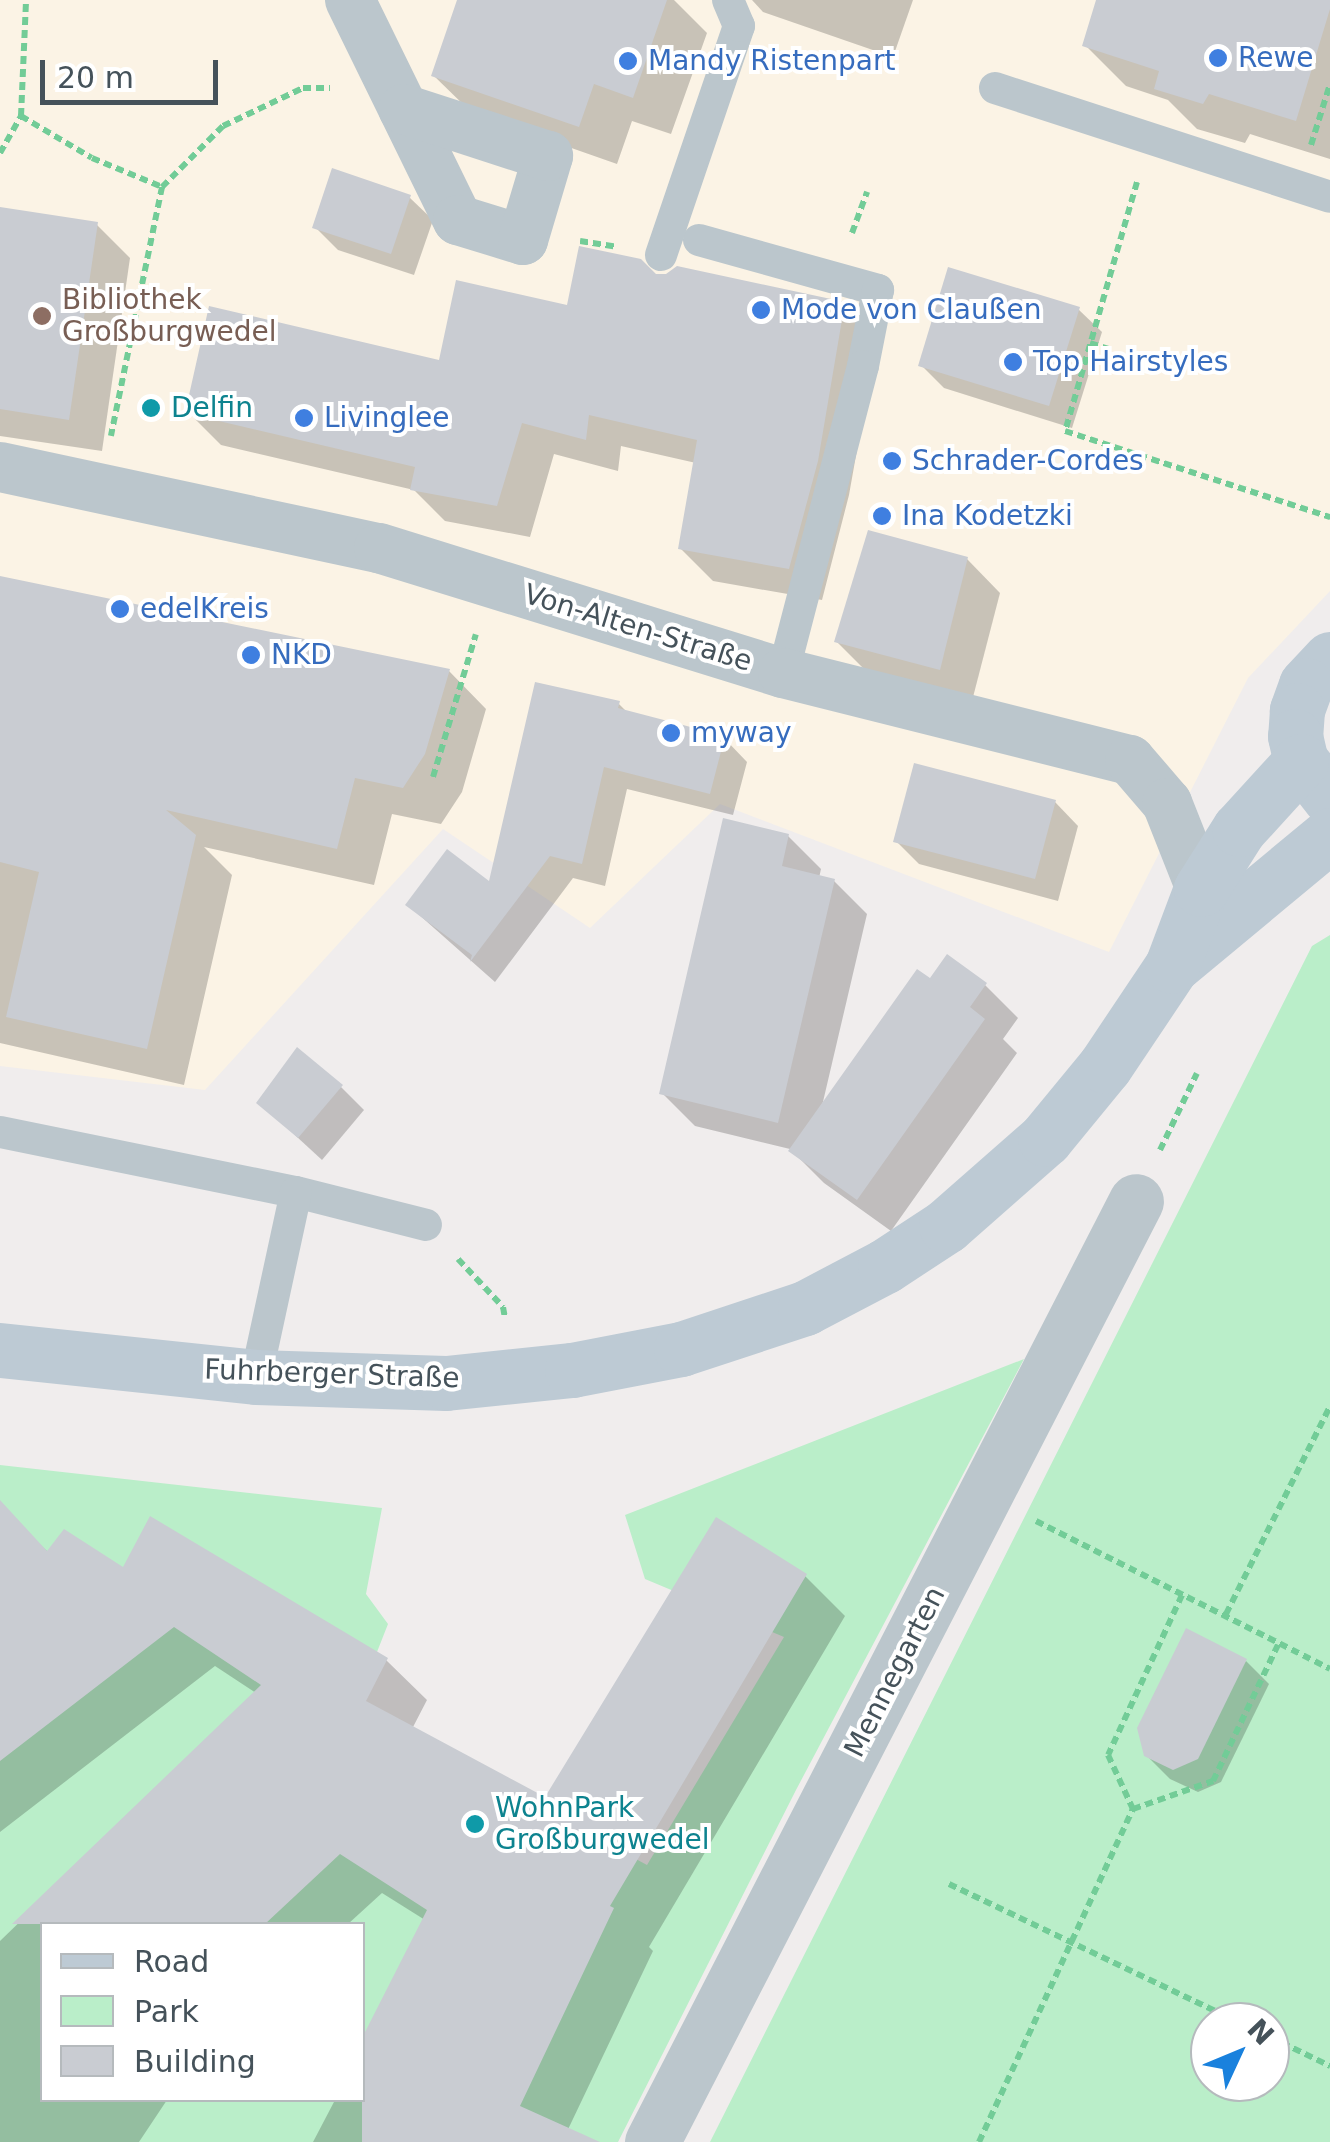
<!DOCTYPE html>
<meta charset="utf-8">
<style>
body{margin:0}
#map{position:relative;width:1330px;height:2142px;overflow:hidden;background:#f0eded;font-family:"DejaVu Sans",sans-serif}
div>[style]{position:absolute}
.commercial>*{inset:0;background:#fbf3e5}
.green>*{inset:0;background:#baeec9}
.shadow>*{inset:0;background:#0003}
.building>*{inset:0;background:#c9ccd2}
.path>*{height:6px;margin-top:-3px;transform-origin:0;background:repeating-linear-gradient(90deg,#72cc97 0 8px,transparent 0 13px)}
.service>*{height:32px;margin:-16px;padding:0 16px;transform-origin:16px;border-radius:16px;background:#bbc6cc}
.pedestrian>*{height:50px;margin:-25px;padding:0 25px;transform-origin:25px;border-radius:25px;background:#bbc6cc}
.minor>*{height:55px;margin:-27.5px;padding:0 27.5px;transform-origin:27.5px;border-radius:27.5px;background:#bbc6cc}
.secondary>*{height:55px;margin:-27.5px;padding:0 27.5px;transform-origin:27.5px;border-radius:27.5px;background:#bdcad4}
.dots>*{width:28px;height:28px;translate:-50% -50%;box-sizing:border-box;border:5px solid #fff;border-radius:50%}
span{translate:-50% -50%;white-space:nowrap;text-align:center;line-height:1.15;-webkit-text-stroke:8px #fff;paint-order:stroke}
.shop-label{font-size:28px;color:#366cbe}
.left{translate:0 -50%;text-align:left}
.education-label{font-size:28px;color:#785e54}
.culture-label{font-size:28px;color:#0d838f}
.street-label{font-size:28px;color:#45525a}
.legend{position:absolute;left:40px;top:1922px;width:325px;height:180px;box-sizing:border-box;background:#fff;border:2px solid #b5babd;margin:0;padding:12px 18px;list-style:none;font-size:30px;color:#45525a}
.legend li{display:flex;align-items:center;gap:20px;height:50px}
.legend b{width:50px;border:2px solid #b5babd}
.north{position:absolute;left:1190px;top:2002px;width:100px;height:100px;box-sizing:border-box;background:#fff;border:2px solid #b5babd;border-radius:50%;rotate:46deg;font-size:28px;font-weight:700;line-height:40px;text-align:center;color:#45525a}
.north::after{content:'';display:block;margin:auto;width:35px;height:45px;background:#1981dd;clip-path:polygon(50% 0,100% 100%,50% 72%,0 100%)}
.scale{position:absolute;left:40px;top:60px;width:178px;height:45px;box-sizing:border-box;border:5px solid #45525a;border-top:0;padding-left:12px;font-size:30px;line-height:35px;white-space:nowrap;color:#45525a;-webkit-text-stroke:8px #fff;paint-order:stroke}
</style>
<div id="map">
<div class="commercial">
<i style="clip-path:polygon(0 0,1330px 0,1330px 591px,1248px 678px,1109px 952px,720px 804px,590px 928px,443px 829px,205px 1090px,0 1066px)"></i>
</div>
<div class="green">
<i style="clip-path:polygon(evenodd,1330px 935px,1330px 2142px,710px 2142px,1312px 946px,1330px 935px,1210px 2022px,1270px 2022px,1270px 2082px,1210px 2082px,1210px 2022px)"></i>
<i style="clip-path:polygon(evenodd,1024px 1359px,796px 1790px,618px 2142px,0 2142px,0 1465px,382px 1508px,366px 1594px,388px 1624px,355px 1708px,647px 1865px,784px 1637px,645px 1579px,625px 1515px,1024px 1359px,42px 1924px,362px 1924px,362px 2100px,42px 2100px,42px 1924px)"></i>
</div>
<div class="shadow">
<i style="clip-path:polygon(459px 0,674px 0,707px 33px,671px 134px,632px 121px,617px 164px,472px 113px,433px 75px)"></i>
<i style="clip-path:polygon(752px 0,913px 0,893px 57px,763px 12px)"></i>
<i style="clip-path:polygon(1099px 0,1330px 0,1330px 159px,1250px 134px,1245px 143px,1197px 129px,1168px 100px,1126px 86px,1085px 45px)"></i>
<i style="clip-path:polygon(409px 197px,433px 220px,414px 275px,338px 250px,315px 227px)"></i>
<i style="clip-path:polygon(0 210px,97px 225px,130px 258px,102px 451px,0 436px)"></i>
<i style="clip-path:polygon(656px 277px,844px 304px,877px 337px,849px 495px,822px 600px,713px 581px,681px 549px,696px 463px,621px 446px,618px 471px,554px 454px,530px 537px,445px 521px,414px 490px,221px 445px,188px 412px,441px 363px)"></i>
<i style="clip-path:polygon(1078px 309px,1102px 332px,1072px 428px,944px 388px,921px 365px)"></i>
<i style="clip-path:polygon(967px 559px,1000px 593px,972px 701px,870px 675px,837px 642px)"></i>
<i style="clip-path:polygon(0 578px,449px 671px,486px 709px,462px 792px,441px 824px,392px 814px,374px 885px,204px 847px,232px 875px,184px 1085px,0 1043px)"></i>
<i style="clip-path:polygon(618px 703px,628px 713px,724px 738px,747px 762px,733px 815px,627px 789px,605px 886px,573px 878px,495px 982px,408px 905px,490px 885px)"></i>
<i style="clip-path:polygon(1055px 802px,1078px 826px,1058px 901px,919px 864px,896px 841px)"></i>
<i style="clip-path:polygon(788px 836px,821px 869px,819px 878px,834px 881px,867px 914px,822px 1106px,931px 982px,985px 985px,1018px 1018px,1003px 1039px,1017px 1053px,891px 1231px,824px 1183px,790px 1149px,695px 1126px,662px 1093px)"></i>
<i style="clip-path:polygon(341px 1087px,364px 1110px,322px 1160px,259px 1102px)"></i>
<i style="clip-path:polygon(0 1507px,49px 1553px,124px 1571px,386px 1660px,427px 1700px,412px 1729px,546px 1800px,805px 1576px,845px 1616px,649px 1947px,653px 1951px,562px 2142px,313px 2142px,335px 2100px,362px 2100px,425px 1920px,382px 1893px,348px 1924px,42px 1924px,42px 2100px,167px 2100px,139px 2142px,0 2142px,0 1941px,256px 1693px,215px 1666px,0 1832px)"></i>
<i style="clip-path:polygon(1246px 1661px,1269px 1684px,1221px 1782px,1198px 1792px,1170px 1779px,1146px 1755px)"></i>
</div>
<div class="building">
<i style="clip-path:polygon(457px 0,667px 0,633px 98px,594px 84px,579px 127px,431px 76px)"></i>
<i style="clip-path:polygon(1096px 0,1330px 0,1330px 9px,1296px 121px,1209px 94px,1203px 104px,1154px 89px,1159px 71px,1082px 46px)"></i>
<i style="clip-path:polygon(332px 168px,411px 195px,391px 254px,312px 228px)"></i>
<i style="clip-path:polygon(0 207px,98px 222px,69px 420px,0 409px)"></i>
<i style="clip-path:polygon(579px 246px,641px 259px,656px 274px,666px 274px,677px 266px,845px 302px,818px 461px,789px 569px,678px 549px,697px 440px,589px 415px,586px 440px,522px 423px,497px 506px,410px 490px,415px 467px,185px 413px,209px 306px,439px 360px,456px 280px,567px 305px)"></i>
<i style="clip-path:polygon(948px 267px,1080px 307px,1049px 406px,918px 366px)"></i>
<i style="clip-path:polygon(868px 530px,968px 557px,940px 670px,834px 642px)"></i>
<i style="clip-path:polygon(0 576px,450px 669px,425px 754px,403px 788px,355px 778px,337px 849px,166px 810px,196px 835px,147px 1049px,6px 1017px,39px 872px,0 862px)"></i>
<i style="clip-path:polygon(535px 682px,620px 701px,618px 708px,725px 736px,710px 794px,604px 767px,582px 864px,550px 856px,470px 962px,472px 955px,405px 905px,447px 849px,489px 881px)"></i>
<i style="clip-path:polygon(914px 763px,1056px 800px,1035px 879px,893px 842px)"></i>
<i style="clip-path:polygon(723px 818px,789px 834px,782px 866px,835px 879px,778px 1123px,659px 1094px)"></i>
<i style="clip-path:polygon(947px 954px,987px 983px,970px 1007px,985px 1019px,857px 1200px,788px 1151px,917px 969px,930px 978px)"></i>
<i style="clip-path:polygon(297px 1047px,343px 1085px,298px 1138px,256px 1103px)"></i>
<i style="clip-path:polygon(0 1500px,47px 1551px,64px 1529px,123px 1567px,150px 1516px,388px 1658px,366px 1701px,545px 1797px,716px 1517px,807px 1574px,610px 1906px,614px 1908px,520px 2106px,600px 2142px,362px 2142px,362px 2038px,427px 1910px,340px 1854px,265px 1924px,12px 1924px,261px 1685px,174px 1627px,0 1761px)"></i>
<i style="clip-path:polygon(1186px 1628px,1247px 1659px,1198px 1759px,1173px 1770px,1144px 1756px,1137px 1728px)"></i>
</div>
<div class="path">
<i style="left:21px;top:116px;width:82px;rotate:30.6deg"></i>
<i style="left:92px;top:158px;width:76px;rotate:22.5deg"></i>
<i style="left:162px;top:187px;width:254px;rotate:101.6deg"></i>
<i style="left:1311px;top:145px;width:64px;rotate:-72.7deg"></i>
<i style="left:0;top:153px;width:43px;rotate:-60.4deg"></i>
<i style="left:21px;top:116px;width:116px;rotate:-87.5deg"></i>
<i style="left:1137px;top:182px;width:259px;rotate:106.1deg"></i>
<i style="left:1065px;top:431px;width:279px;rotate:18deg"></i>
<i style="left:162px;top:187px;width:86px;rotate:-45deg"></i>
<i style="left:223px;top:126px;width:89px;rotate:-25.4deg"></i>
<i style="left:303px;top:88px;width:27px"></i>
<i style="left:852px;top:233px;width:44px;rotate:-69.9deg"></i>
<i style="left:580px;top:241px;width:37px;rotate:9deg"></i>
<i style="left:1090px;top:343px;width:25px;rotate:18deg"></i>
<i style="left:433px;top:777px;width:149px;rotate:-73.3deg"></i>
<i style="left:1160px;top:1150px;width:85px;rotate:-64.3deg"></i>
<i style="left:458px;top:1259px;width:66px;rotate:46.8deg"></i>
<i style="left:503px;top:1307px;width:11px;rotate:80deg"></i>
<i style="left:1036px;top:1521px;width:329px;rotate:26.7deg"></i>
<i style="left:1182px;top:1595px;width:176px;rotate:114.8deg"></i>
<i style="left:1108px;top:1755px;width:60px;rotate:65.2deg"></i>
<i style="left:1133px;top:1809px;width:85px;rotate:-19.3deg"></i>
<i style="left:1213px;top:1781px;width:151px;rotate:-64.5deg"></i>
<i style="left:1226px;top:1614px;width:233px;rotate:-63.4deg"></i>
<i style="left:949px;top:1884px;width:320px;rotate:25.5deg"></i>
<i style="left:1270px;top:2037px;width:67px;rotate:25.8deg"></i>
<i style="left:979px;top:2142px;width:367px;rotate:-65.2deg"></i>
</div>
<div class="service">
<i style="left:995px;top:88px;width:352px;rotate:18deg"></i>
<i style="left:699px;top:240px;width:186px;rotate:15.6deg"></i>
<i style="left:878px;top:290px;width:77px;rotate:101.2deg"></i>
<i style="left:863px;top:366px;width:317px;rotate:104.6deg"></i>
<i style="left:661px;top:255px;width:242px;rotate:-71.2deg"></i>
<i style="left:739px;top:26px;width:28px;rotate:-113deg"></i>
<i style="left:0;top:1132px;width:302px;rotate:11.5deg"></i>
<i style="left:296px;top:1192px;width:134px;rotate:14.2deg"></i>
<i style="left:256px;top:1377px;width:189px;rotate:-77.8deg"></i>
</div>
<div class="pedestrian">
<i style="left:350px;top:0;width:245px;rotate:63.9deg"></i>
<i style="left:458px;top:220px;width:68px;rotate:17.1deg"></i>
<i style="left:523px;top:240px;width:88px;rotate:-73.4deg"></i>
<i style="left:548px;top:156px;width:152px;rotate:-162deg"></i>
<i style="left:0;top:467px;width:388px;rotate:12.1deg"></i>
<i style="left:379px;top:548px;width:423px;rotate:17.2deg"></i>
<i style="left:783px;top:673px;width:358px;rotate:14.1deg"></i>
<i style="left:1130px;top:760px;width:57px;rotate:49.3deg"></i>
<i style="left:1167px;top:803px;width:92px;rotate:68.4deg"></i>
</div>
<div class="minor">
<i style="left:652px;top:2142px;width:1058px;rotate:-62.78deg"></i>
</div>
<div class="secondary">
<i style="left:1330px;top:659px;width:35px;rotate:133deg"></i>
<i style="left:1306px;top:685px;width:27px;rotate:110deg"></i>
<i style="left:1297px;top:710px;width:26px;rotate:94deg"></i>
<i style="left:1295px;top:736px;width:26px;rotate:77deg"></i>
<i style="left:1301px;top:761px;width:47px;rotate:51.9deg"></i>
<i style="left:1172px;top:966px;width:205px;rotate:-39.7deg"></i>
<i style="left:0;top:1350px;width:257px;rotate:6deg"></i>
<i style="left:256px;top:1377px;width:190px;rotate:1.8deg"></i>
<i style="left:446px;top:1383px;width:127px;rotate:-5.9deg"></i>
<i style="left:572px;top:1370px;width:111px;rotate:-10.9deg"></i>
<i style="left:681px;top:1349px;width:131px;rotate:-18.3deg"></i>
<i style="left:805px;top:1308px;width:90px;rotate:-27.7deg"></i>
<i style="left:885px;top:1266px;width:73px;rotate:-33.3deg"></i>
<i style="left:946px;top:1226px;width:132px;rotate:-41.3deg"></i>
<i style="left:1045px;top:1139px;width:94px;rotate:-50.6deg"></i>
<i style="left:1105px;top:1066px;width:120px;rotate:-56.2deg"></i>
<i style="left:1172px;top:966px;width:82px;rotate:-69.4deg"></i>
<i style="left:1201px;top:889px;width:71px;rotate:-57.7deg"></i>
<i style="left:1239px;top:829px;width:92px;rotate:-47.6deg"></i>
</div>
<div class="dots">
<i style="left:1218px;top:58px;background:#3f7fe0"></i>
<i style="left:628px;top:61px;background:#3f7fe0"></i>
<i style="left:761px;top:310px;background:#3f7fe0"></i>
<i style="left:42px;top:316px;background:#8d6e63"></i>
<i style="left:1013px;top:362px;background:#3f7fe0"></i>
<i style="left:151px;top:408px;background:#0f9aa8"></i>
<i style="left:304px;top:418px;background:#3f7fe0"></i>
<i style="left:892px;top:461px;background:#3f7fe0"></i>
<i style="left:882px;top:516px;background:#3f7fe0"></i>
<i style="left:120px;top:609px;background:#3f7fe0"></i>
<i style="left:251px;top:655px;background:#3f7fe0"></i>
<i style="left:671px;top:733px;background:#3f7fe0"></i>
<i style="left:475px;top:1824px;background:#0f9aa8"></i>
</div>
<div class="shop-label">
<span class="left" style="left:1238px;top:58px">Rewe</span>
<span class="left" style="left:648px;top:61px">Mandy Ristenpart</span>
<span class="left" style="left:781px;top:310px">Mode von Claußen</span>
<span class="left" style="left:1033px;top:362px">Top Hairstyles</span>
<span class="left" style="left:324px;top:418px">Livinglee</span>
<span class="left" style="left:912px;top:461px">Schrader-Cordes</span>
<span class="left" style="left:902px;top:516px">Ina Kodetzki</span>
<span class="left" style="left:140px;top:609px">edelKreis</span>
<span class="left" style="left:271px;top:655px">NKD</span>
<span class="left" style="left:691px;top:733px">myway</span>
</div>
<div class="education-label">
<span class="left" style="left:62px;top:316px">Bibliothek<br>Großburgwedel</span>
</div>
<div class="culture-label">
<span class="left" style="left:171px;top:408px">Delfin</span>
<span class="left" style="left:495px;top:1824px">WohnPark<br>Großburgwedel</span>
</div>
<div class="street-label">
<span style="left:638px;top:628px;rotate:17deg">Von-Alten-Straße</span>
<span style="left:332px;top:1374px;rotate:2deg">Fuhrberger Straße</span>
<span style="left:895px;top:1672px;rotate:-63deg">Mennegarten</span>
</div>
<ul class="legend">
<li><b style="height:12px;background:#bdcad4"></b>Road</li>
<li><b style="height:28px;background:#baeec9"></b>Park</li>
<li><b style="height:28px;background:#c9ccd2"></b>Building</li>
</ul>
<div class="north">N</div>
<div class="scale">20 m</div>
</div>
